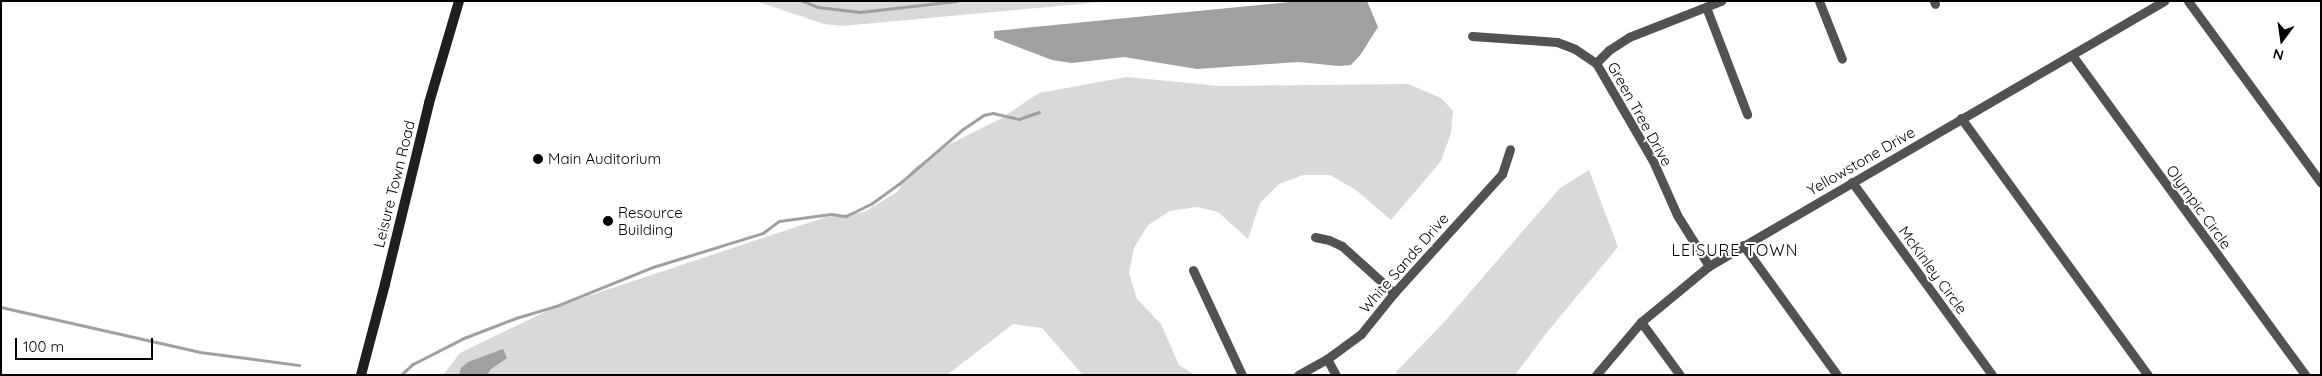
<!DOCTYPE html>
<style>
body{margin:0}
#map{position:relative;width:2322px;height:376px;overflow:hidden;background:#fff;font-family:Quicksand,sans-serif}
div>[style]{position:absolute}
.green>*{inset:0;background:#d9d9d9}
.water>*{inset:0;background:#a0a0a0}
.stream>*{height:2.5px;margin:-1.25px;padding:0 1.25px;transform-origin:1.25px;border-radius:1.25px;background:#a0a0a0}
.minor>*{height:9px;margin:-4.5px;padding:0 4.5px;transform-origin:4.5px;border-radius:4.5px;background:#525252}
.secondary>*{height:10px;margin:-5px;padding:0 5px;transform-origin:5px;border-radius:5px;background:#1f1f1f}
.dots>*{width:14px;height:14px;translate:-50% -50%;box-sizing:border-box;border:2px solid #fff;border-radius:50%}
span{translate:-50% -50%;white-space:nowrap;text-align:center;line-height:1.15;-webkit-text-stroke:4px #fff;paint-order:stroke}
.street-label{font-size:15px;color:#000}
.poi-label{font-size:15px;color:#000}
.left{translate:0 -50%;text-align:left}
.neighbourhood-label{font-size:16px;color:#000;letter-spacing:1px}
.frame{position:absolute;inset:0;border:2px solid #000;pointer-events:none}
.north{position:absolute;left:2257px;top:15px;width:50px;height:50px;-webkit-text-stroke:4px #fff;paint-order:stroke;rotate:194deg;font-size:14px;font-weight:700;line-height:20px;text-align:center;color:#000}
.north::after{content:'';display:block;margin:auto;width:18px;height:22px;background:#000;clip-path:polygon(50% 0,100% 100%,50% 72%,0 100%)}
.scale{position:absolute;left:15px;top:338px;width:138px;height:22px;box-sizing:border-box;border:2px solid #000;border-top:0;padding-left:6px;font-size:15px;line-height:18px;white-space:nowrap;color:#000;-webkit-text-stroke:4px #fff;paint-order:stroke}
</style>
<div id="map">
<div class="green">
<i style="clip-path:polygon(756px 1px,1113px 1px,842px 26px,824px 24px)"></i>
<i style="clip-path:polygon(1127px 77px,1220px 86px,1408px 84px,1441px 98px,1453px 111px,1451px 133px,1441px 161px,1391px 220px,1356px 190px,1330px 175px,1303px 175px,1279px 184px,1260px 203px,1248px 239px,1218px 212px,1197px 207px,1170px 211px,1148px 225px,1134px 248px,1129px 273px,1137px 299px,1161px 324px,1179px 365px,1195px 375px,1083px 375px,1042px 328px,1013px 324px,947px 375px,443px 375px,460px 353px,555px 307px,826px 217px,864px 212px,897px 192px,913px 169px,950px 144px,1000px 119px,1039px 93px)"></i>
<i style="clip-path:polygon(1589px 170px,1618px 247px,1548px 331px,1515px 375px,1398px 375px,1396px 372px,1446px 320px,1560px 188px)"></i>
</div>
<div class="water">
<i style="clip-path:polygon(1300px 1px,1367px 1px,1378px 27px,1361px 54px,1351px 65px,1339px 66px,1298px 62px,1197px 69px,1124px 57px,1072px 63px,1052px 60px,994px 38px,994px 31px)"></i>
<i style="clip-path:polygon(503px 349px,507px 358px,491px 369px,487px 375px,459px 375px,461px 368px,468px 362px)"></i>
</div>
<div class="stream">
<i style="left:803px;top:1px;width:16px;rotate:22deg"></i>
<i style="left:818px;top:7px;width:42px;rotate:6.8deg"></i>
<i style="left:860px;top:12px;width:97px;rotate:-6.5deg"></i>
<i style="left:1px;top:307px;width:204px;rotate:12.7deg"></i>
<i style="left:200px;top:352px;width:100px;rotate:7.5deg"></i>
<i style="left:401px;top:375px;width:16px;rotate:-43deg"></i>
<i style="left:413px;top:364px;width:57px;rotate:-27deg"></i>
<i style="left:464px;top:338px;width:56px;rotate:-21deg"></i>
<i style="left:516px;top:318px;width:45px;rotate:-16.8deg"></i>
<i style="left:559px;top:305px;width:101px;rotate:-22deg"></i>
<i style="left:653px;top:267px;width:115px;rotate:-17.2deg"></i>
<i style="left:763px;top:233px;width:20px;rotate:-37deg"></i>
<i style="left:779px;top:221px;width:52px;rotate:-7.7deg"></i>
<i style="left:831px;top:214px;width:15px;rotate:8deg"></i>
<i style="left:846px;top:216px;width:28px;rotate:-26deg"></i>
<i style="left:871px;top:204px;width:34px;rotate:-36deg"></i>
<i style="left:899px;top:184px;width:84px;rotate:-40.7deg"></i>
<i style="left:963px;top:129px;width:25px;rotate:-34deg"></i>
<i style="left:984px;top:115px;width:9px;rotate:-13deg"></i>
<i style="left:993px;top:113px;width:27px;rotate:13deg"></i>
<i style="left:1019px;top:119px;width:21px;rotate:-19deg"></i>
</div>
<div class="minor">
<i style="left:1819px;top:1px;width:62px;rotate:68.4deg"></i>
<i style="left:1934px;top:1px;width:3px;rotate:72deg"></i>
<i style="left:2188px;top:1px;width:225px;rotate:53.8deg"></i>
<i style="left:1706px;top:7px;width:115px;rotate:69deg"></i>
<i style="left:1472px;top:36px;width:85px;rotate:4deg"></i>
<i style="left:1557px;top:42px;width:19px;rotate:21deg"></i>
<i style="left:1575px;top:49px;width:25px;rotate:34deg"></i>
<i style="left:1596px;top:63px;width:113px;rotate:59.8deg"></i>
<i style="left:1653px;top:161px;width:59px;rotate:66deg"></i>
<i style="left:1677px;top:215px;width:60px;rotate:57.9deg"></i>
<i style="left:2072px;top:55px;width:396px;rotate:53.9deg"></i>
<i style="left:1596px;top:63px;width:18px;rotate:-45deg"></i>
<i style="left:1609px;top:50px;width:24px;rotate:-33deg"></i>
<i style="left:1629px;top:37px;width:99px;rotate:-21.4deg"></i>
<i style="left:1961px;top:118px;width:318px;rotate:54deg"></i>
<i style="left:1852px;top:182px;width:238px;rotate:54deg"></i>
<i style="left:1315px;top:237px;width:14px;rotate:12deg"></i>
<i style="left:1329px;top:240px;width:14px;rotate:25deg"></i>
<i style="left:1342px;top:246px;width:70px;rotate:42.1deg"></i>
<i style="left:1743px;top:245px;width:160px;rotate:54.1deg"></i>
<i style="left:1193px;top:270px;width:116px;rotate:65deg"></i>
<i style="left:1641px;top:322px;width:66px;rotate:53.7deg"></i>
<i style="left:1327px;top:359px;width:18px;rotate:61deg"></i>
<i style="left:1298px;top:375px;width:33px;rotate:-29deg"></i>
<i style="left:1327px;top:359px;width:42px;rotate:-36.3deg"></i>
<i style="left:1361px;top:334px;width:53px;rotate:-51.2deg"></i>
<i style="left:1394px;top:293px;width:161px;rotate:-47.8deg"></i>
<i style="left:1502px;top:174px;width:26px;rotate:-72deg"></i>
<i style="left:1596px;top:375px;width:70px;rotate:-49.7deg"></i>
<i style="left:1641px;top:322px;width:88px;rotate:-39.5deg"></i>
<i style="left:1709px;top:266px;width:527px;rotate:-30.22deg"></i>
</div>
<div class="secondary">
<i style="left:361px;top:375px;width:94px;rotate:-75.2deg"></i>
<i style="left:385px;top:284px;width:186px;rotate:-76.3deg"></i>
<i style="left:429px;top:103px;width:106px;rotate:-73.6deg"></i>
</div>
<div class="dots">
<i style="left:538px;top:159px;background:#000"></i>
<i style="left:608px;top:221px;background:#000"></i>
</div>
<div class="street-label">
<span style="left:1640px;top:114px;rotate:61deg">Green Tree Drive</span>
<span style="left:1861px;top:161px;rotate:-30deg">Yellowstone Drive</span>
<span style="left:394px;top:184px;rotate:-76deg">Leisure Town Road</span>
<span style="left:2199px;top:207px;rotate:54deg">Olympic Circle</span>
<span style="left:1404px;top:263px;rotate:-49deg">White Sands Drive</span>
<span style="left:1933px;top:270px;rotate:54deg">McKinley Circle</span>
</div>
<div class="poi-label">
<span class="left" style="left:548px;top:159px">Main Auditorium</span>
<span class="left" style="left:618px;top:221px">Resource<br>Building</span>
</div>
<div class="neighbourhood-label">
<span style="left:1735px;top:250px">LEISURE TOWN</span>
</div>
<div class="frame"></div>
<div class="north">N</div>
<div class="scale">100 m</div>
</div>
